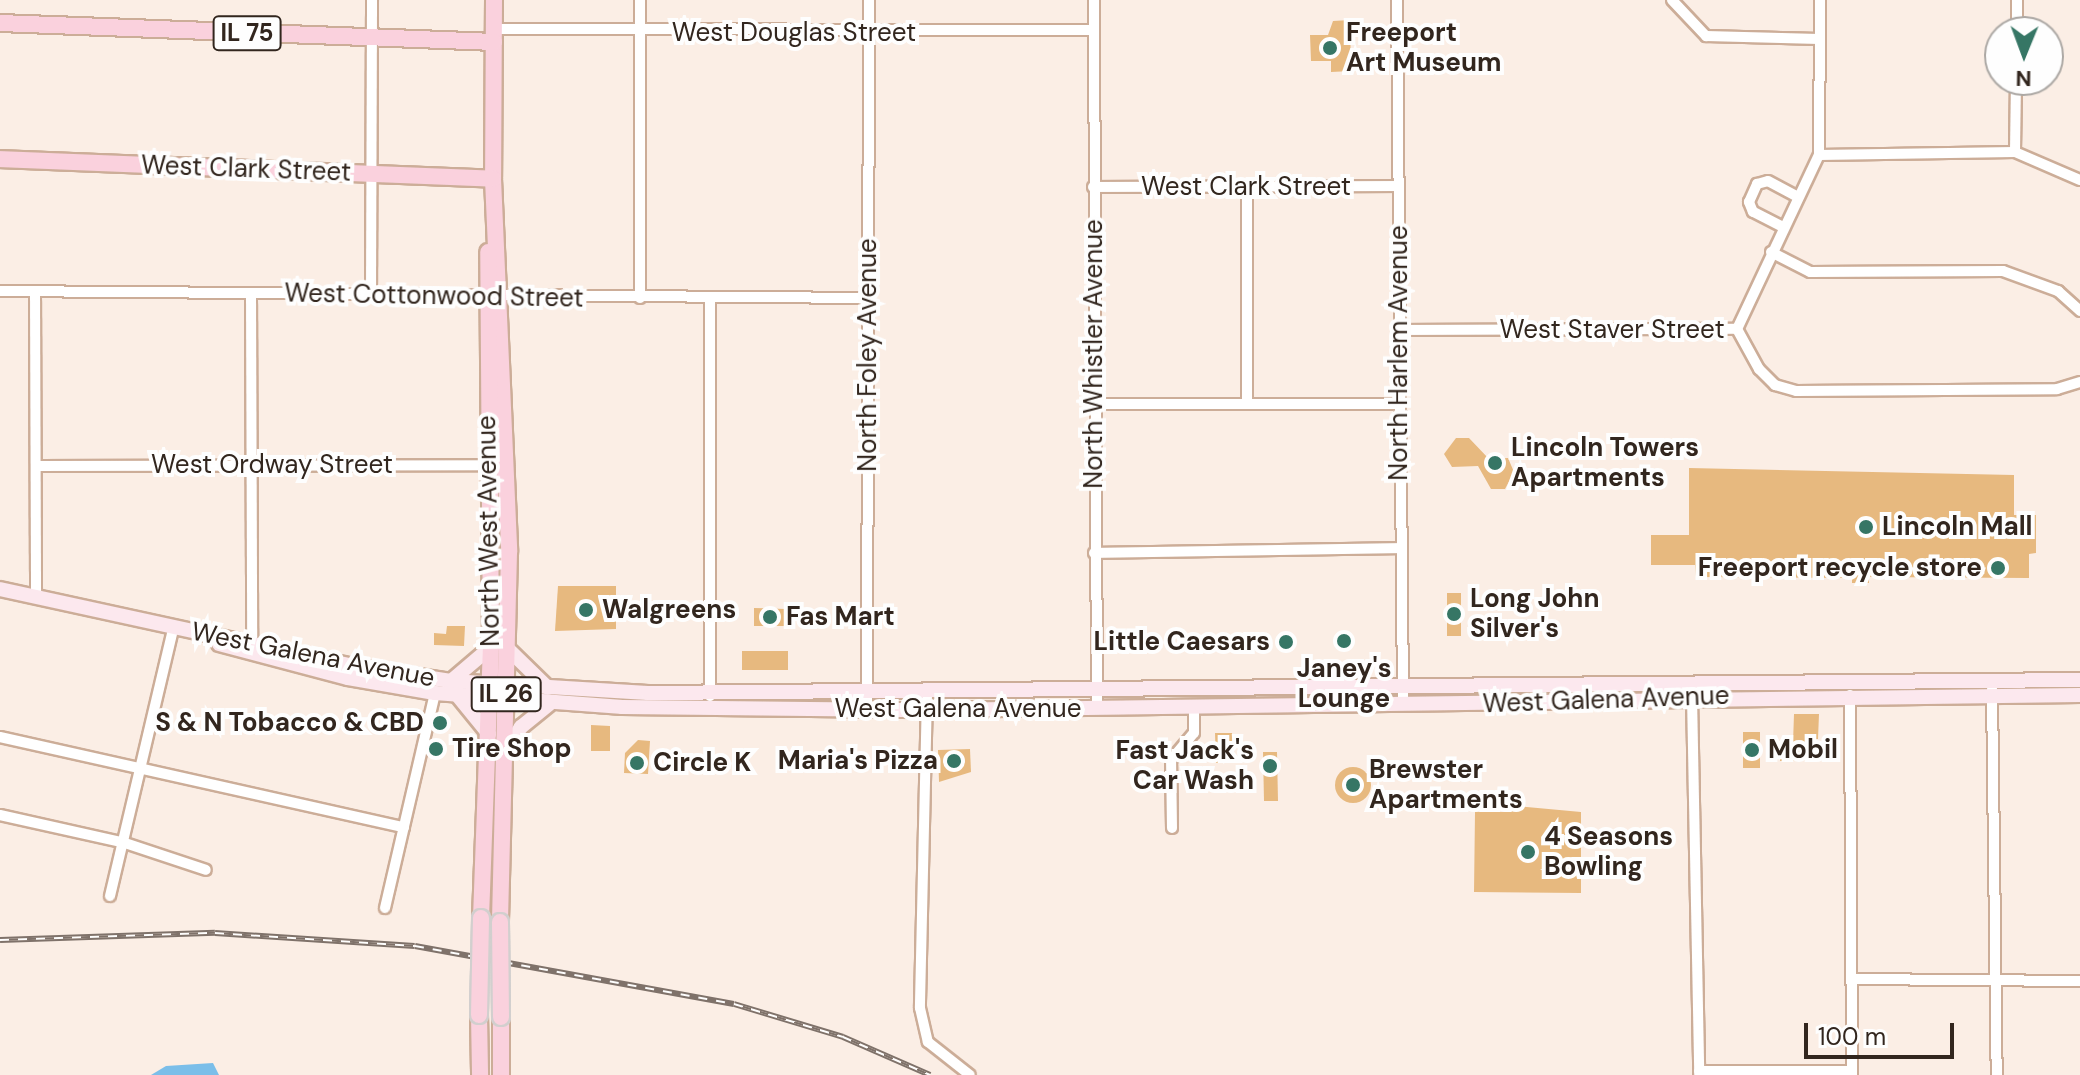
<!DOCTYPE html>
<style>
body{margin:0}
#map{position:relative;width:2080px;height:1075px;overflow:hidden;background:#fbeee5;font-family:"DM Sans",sans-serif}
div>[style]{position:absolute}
.water>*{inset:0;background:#7bbee9}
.building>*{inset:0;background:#e7b97f}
.round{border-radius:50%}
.roads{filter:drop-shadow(2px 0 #ccad98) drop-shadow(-2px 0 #ccad98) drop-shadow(0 2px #ccad98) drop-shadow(0 -2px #ccad98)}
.street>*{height:10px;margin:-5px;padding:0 5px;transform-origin:5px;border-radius:5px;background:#fff}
.secondary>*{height:14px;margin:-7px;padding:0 7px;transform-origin:7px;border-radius:7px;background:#fce8ee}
.primary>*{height:16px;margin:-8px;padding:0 8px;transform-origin:8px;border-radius:8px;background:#fad1dd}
.rail>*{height:6px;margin-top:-3px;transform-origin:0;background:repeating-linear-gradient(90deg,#fefefe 0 9px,#7f726a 0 18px);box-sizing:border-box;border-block:2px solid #7f726a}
.bridges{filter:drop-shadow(2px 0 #d2cfce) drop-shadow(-2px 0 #d2cfce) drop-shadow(0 2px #d2cfce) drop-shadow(0 -2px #d2cfce)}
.primary-bridge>*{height:16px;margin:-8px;padding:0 8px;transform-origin:8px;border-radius:8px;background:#fad1dd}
.dots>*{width:22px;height:22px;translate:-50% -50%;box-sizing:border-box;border:4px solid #fefefe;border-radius:50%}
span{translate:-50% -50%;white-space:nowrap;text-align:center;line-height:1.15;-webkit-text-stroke:8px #fefefe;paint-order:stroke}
.shield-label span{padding:2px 6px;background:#fefefe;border:2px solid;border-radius:6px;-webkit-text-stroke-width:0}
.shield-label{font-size:24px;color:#32261e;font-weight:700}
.street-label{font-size:26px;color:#32261e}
.poi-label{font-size:26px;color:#32261e;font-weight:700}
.left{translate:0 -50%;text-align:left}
.right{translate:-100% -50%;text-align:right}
.north{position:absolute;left:1984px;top:16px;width:80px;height:80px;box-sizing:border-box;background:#fefefe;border:2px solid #aca8a4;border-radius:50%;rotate:181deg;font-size:22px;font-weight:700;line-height:32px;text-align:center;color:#32261e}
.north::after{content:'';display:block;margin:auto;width:28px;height:36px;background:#367665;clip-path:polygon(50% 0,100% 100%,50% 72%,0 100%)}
.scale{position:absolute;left:1804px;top:1023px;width:150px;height:36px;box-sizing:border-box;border:4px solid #32261e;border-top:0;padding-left:10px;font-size:24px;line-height:28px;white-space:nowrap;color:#32261e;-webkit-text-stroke:6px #fefefe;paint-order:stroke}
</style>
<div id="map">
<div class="water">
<i style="clip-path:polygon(213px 1063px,219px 1075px,151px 1075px,166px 1066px)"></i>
</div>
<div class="building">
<i style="clip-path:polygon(1350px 20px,1351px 71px,1331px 72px,1331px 61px,1311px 61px,1310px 35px,1328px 35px,1333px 21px)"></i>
<i style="clip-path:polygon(1456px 438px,1469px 438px,1489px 459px,1508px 458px,1514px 472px,1505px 489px,1491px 489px,1478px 466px,1452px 467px,1444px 454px)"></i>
<i style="clip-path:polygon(1689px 468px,2014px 475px,2014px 515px,2036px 515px,2036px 553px,2029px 554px,2029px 578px,1869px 577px,1869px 583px,1852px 583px,1852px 578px,1696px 577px,1695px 565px,1651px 565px,1651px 535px,1689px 535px)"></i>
<i style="clip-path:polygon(558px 586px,616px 586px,616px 629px,555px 631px)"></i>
<i style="clip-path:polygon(1447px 593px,1461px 593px,1461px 636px,1447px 636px)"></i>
<i style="clip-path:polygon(754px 608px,786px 609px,786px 626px,754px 626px)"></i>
<i style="clip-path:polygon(447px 626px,465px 626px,464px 646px,434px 645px,434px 633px,446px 634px)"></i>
<i style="clip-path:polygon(742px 651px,788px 651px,788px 670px,742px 670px)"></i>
<i style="clip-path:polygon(1794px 714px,1819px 714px,1818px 739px,1809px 739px,1810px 760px,1780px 761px,1780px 744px,1793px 743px)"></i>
<i style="clip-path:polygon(591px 725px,610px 726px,610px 751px,591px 751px)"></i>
<i style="clip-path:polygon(1743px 732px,1760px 732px,1760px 768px,1743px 768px)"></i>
<i style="clip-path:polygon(1215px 733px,1232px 733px,1233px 763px,1216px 763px)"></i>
<i style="clip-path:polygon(638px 740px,650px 741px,648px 774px,624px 773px,625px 753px)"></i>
<i style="clip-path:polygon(970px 749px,971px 772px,939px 782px,938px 750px)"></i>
<i style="clip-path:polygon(1263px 752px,1277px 752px,1278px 801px,1264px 801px)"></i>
<i class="round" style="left:1335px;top:767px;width:36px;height:36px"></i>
<i style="clip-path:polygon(1505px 805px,1581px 812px,1581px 893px,1474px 892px,1475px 812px,1505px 812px)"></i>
</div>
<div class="roads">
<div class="street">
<i style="left:640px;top:0;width:298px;rotate:90deg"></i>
<i style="left:1094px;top:0;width:707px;rotate:89.76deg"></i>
<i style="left:1397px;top:0;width:705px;rotate:89.51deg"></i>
<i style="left:1672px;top:0;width:50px;rotate:46.6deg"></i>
<i style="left:1706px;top:36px;width:113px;rotate:1.5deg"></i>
<i style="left:494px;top:29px;width:600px;rotate:0.1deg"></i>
<i style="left:2017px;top:32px;width:32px;rotate:-90deg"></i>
<i style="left:2015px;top:152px;width:72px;rotate:-89.2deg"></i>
<i style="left:1819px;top:155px;width:155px;rotate:-89.6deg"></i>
<i style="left:1093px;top:187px;width:305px;rotate:-0.2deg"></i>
<i style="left:1247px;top:189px;width:213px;rotate:90deg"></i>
<i style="left:1783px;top:227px;width:34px;rotate:-153deg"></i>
<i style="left:1753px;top:212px;width:11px;rotate:-112deg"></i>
<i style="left:1749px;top:202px;width:20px;rotate:-66deg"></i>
<i style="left:1757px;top:184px;width:11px;rotate:-15deg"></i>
<i style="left:1768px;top:181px;width:34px;rotate:28deg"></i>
<i style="left:1771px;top:252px;width:44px;rotate:27.1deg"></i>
<i style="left:1810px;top:272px;width:193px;rotate:-0.3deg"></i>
<i style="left:2003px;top:271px;width:59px;rotate:20deg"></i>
<i style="left:2058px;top:291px;width:30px;rotate:42deg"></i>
<i style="left:0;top:291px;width:868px;rotate:0.46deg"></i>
<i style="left:35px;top:291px;width:305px;rotate:89.8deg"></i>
<i style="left:251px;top:294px;width:354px;rotate:89.8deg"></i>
<i style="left:371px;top:295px;width:295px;rotate:-89.8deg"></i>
<i style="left:1737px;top:329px;width:192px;rotate:-64.8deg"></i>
<i style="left:1819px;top:155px;width:196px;rotate:-0.9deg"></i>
<i style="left:2015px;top:152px;width:71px;rotate:23.3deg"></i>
<i style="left:1400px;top:330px;width:337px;rotate:-0.2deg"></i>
<i style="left:1737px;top:329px;width:46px;rotate:61.2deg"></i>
<i style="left:1759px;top:369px;width:23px;rotate:45deg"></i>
<i style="left:1775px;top:385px;width:22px;rotate:16deg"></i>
<i style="left:1796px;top:391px;width:261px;rotate:-0.4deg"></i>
<i style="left:2057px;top:389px;width:24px;rotate:-17deg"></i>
<i style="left:1093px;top:404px;width:307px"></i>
<i style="left:36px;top:466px;width:458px;rotate:-0.1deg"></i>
<i style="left:1094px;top:553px;width:307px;rotate:-0.9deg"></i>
<i style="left:1992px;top:689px;width:386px;rotate:89.3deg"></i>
<i style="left:927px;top:694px;width:314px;rotate:91.3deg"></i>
<i style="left:920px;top:1008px;width:35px;rotate:77deg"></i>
<i style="left:928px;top:1042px;width:53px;rotate:38.2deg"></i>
<i style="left:1850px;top:695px;width:380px;rotate:89.7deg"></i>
<i style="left:710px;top:696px;width:398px;rotate:-90deg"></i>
<i style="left:1692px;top:696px;width:379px;rotate:88.9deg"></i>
<i style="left:867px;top:710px;width:710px;rotate:-89.84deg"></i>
<i style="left:0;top:737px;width:414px;rotate:12.6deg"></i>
<i style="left:0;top:815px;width:128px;rotate:12.6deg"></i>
<i style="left:125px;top:843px;width:85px;rotate:18.4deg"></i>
<i style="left:1172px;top:828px;width:68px;rotate:-90.8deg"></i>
<i style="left:1171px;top:760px;width:35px;rotate:-50deg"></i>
<i style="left:1194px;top:733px;width:26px;rotate:-90deg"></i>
<i style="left:110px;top:896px;width:274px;rotate:-76.7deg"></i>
<i style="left:385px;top:908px;width:221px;rotate:-76.9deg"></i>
<i style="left:1852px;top:979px;width:228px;rotate:0.5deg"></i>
<i style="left:1699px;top:1071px;width:153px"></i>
</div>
<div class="secondary">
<i style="left:0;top:589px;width:361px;rotate:12.3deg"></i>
<i style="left:353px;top:666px;width:99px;rotate:8.7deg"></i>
<i style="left:451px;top:681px;width:197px;rotate:3.5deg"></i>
<i style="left:648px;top:693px;width:1432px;rotate:-0.52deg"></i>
<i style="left:219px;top:644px;width:133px;rotate:14.8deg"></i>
<i style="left:348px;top:678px;width:88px;rotate:9.8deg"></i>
<i style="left:435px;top:693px;width:188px;rotate:4.3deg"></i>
<i style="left:622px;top:707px;width:305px;rotate:0.6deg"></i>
<i style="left:927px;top:710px;width:1153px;rotate:-0.75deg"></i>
<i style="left:507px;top:648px;width:57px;rotate:44.3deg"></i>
<i style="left:451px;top:681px;width:52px;rotate:-40.4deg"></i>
<i style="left:458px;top:696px;width:49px;rotate:50.8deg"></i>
<i style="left:504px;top:754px;width:32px;rotate:-58deg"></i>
<i style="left:521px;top:727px;width:36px;rotate:-39deg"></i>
</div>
<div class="primary">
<i style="left:494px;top:0;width:179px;rotate:90.3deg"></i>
<i style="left:493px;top:179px;width:373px;rotate:87.5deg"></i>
<i style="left:509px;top:552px;width:370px;rotate:91.4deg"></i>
<i style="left:0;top:23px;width:494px;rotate:2.2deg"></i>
<i style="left:0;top:159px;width:493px;rotate:2.3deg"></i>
<i style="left:481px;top:918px;width:271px;rotate:-87.9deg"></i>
<i style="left:491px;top:647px;width:395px;rotate:-90.4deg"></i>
<i style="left:479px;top:1015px;width:60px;rotate:89deg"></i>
<i style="left:501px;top:1017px;width:58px;rotate:90deg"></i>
</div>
</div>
<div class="rail">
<i style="left:0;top:940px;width:215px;rotate:-1.9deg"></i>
<i style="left:215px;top:933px;width:200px;rotate:3.7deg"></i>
<i style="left:415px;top:946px;width:324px;rotate:10.3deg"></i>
<i style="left:734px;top:1004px;width:114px;rotate:16.8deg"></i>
<i style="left:843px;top:1037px;width:95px;rotate:23.6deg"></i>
</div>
<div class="bridges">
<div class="primary-bridge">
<i style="left:500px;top:922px;width:95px;rotate:89.4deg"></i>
<i style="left:479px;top:1015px;width:97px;rotate:-88.8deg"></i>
</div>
</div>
<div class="dots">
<i style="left:1330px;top:48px;background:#367665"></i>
<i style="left:1495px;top:463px;background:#367665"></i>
<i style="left:1866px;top:527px;background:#367665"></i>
<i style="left:1998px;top:568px;background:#367665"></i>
<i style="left:586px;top:610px;background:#367665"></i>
<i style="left:1454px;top:614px;background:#367665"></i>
<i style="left:770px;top:617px;background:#367665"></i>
<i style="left:1344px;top:641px;background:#367665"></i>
<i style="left:1286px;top:642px;background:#367665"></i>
<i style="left:440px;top:723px;background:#367665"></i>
<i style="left:436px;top:749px;background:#367665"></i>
<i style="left:1752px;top:750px;background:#367665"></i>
<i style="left:954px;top:761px;background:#367665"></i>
<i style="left:637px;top:763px;background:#367665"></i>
<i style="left:1270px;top:766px;background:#367665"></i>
<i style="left:1353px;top:785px;background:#367665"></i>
<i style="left:1528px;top:852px;background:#367665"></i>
</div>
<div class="shield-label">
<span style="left:247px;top:33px">IL 75</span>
<span style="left:506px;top:694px">IL 26</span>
</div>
<div class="street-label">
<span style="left:794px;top:33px">West Douglas Street</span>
<span style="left:246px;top:169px;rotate:2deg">West Clark Street</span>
<span style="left:1246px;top:187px">West Clark Street</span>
<span style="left:434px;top:296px;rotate:1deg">West Cottonwood Street</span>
<span style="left:1612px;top:330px">West Staver Street</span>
<span style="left:1399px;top:353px;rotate:-90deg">North Harlem Avenue</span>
<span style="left:1094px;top:354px;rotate:-90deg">North Whistler Avenue</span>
<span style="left:868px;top:355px;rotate:-90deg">North Foley Avenue</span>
<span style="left:272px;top:465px">West Ordway Street</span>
<span style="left:489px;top:531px;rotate:-91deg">North West Avenue</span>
<span style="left:313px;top:655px;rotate:11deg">West Galena Avenue</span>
<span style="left:1606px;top:700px;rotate:-2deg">West Galena Avenue</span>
<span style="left:958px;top:709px">West Galena Avenue</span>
</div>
<div class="poi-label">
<span class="left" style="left:1346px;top:48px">Freeport<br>Art Museum</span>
<span class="left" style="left:1511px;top:463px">Lincoln Towers<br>Apartments</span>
<span class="left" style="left:1882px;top:527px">Lincoln Mall</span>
<span class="right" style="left:1982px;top:568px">Freeport recycle store</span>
<span class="left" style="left:1470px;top:614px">Long John<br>Silver's</span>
<span class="left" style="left:602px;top:610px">Walgreens</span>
<span class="left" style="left:786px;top:617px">Fas Mart</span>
<span class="right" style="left:1270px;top:642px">Little Caesars</span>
<span style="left:1344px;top:684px">Janey's<br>Lounge</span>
<span class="right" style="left:424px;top:723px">S &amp; N Tobacco &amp; CBD</span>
<span class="left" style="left:452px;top:749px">Tire Shop</span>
<span class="left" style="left:1768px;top:750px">Mobil</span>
<span class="right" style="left:1254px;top:766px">Fast Jack's<br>Car Wash</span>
<span class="right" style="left:938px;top:761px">Maria's Pizza</span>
<span class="left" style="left:653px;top:763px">Circle K</span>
<span class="left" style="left:1369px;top:785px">Brewster<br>Apartments</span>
<span class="left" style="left:1544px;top:852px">4 Seasons<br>Bowling</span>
</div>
<div class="north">N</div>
<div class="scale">100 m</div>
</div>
